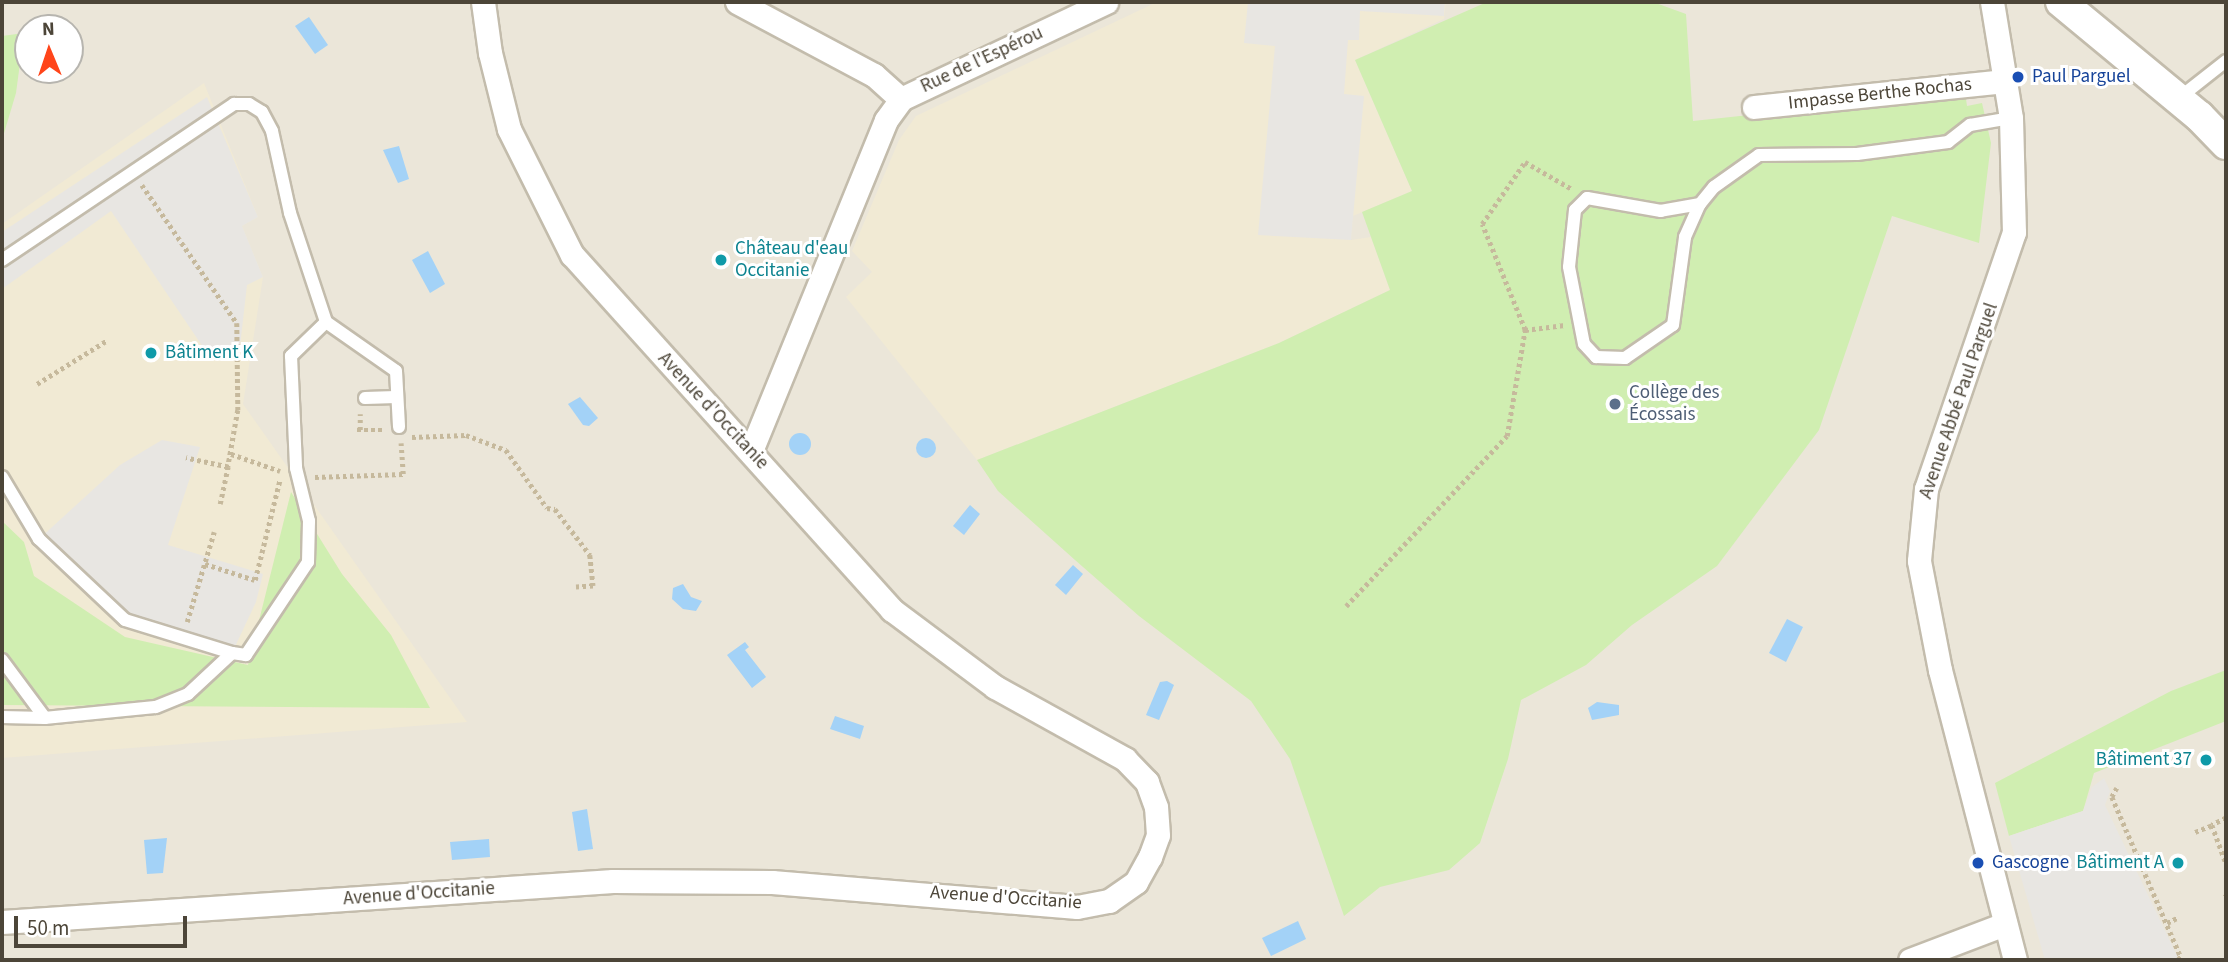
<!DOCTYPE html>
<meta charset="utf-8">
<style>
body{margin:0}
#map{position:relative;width:2228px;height:962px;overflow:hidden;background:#f7f3eb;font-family:"Source Sans 3",sans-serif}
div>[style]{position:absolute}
.residential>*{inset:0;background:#ebe6d9}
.education>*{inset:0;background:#f1ead4}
.green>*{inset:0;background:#d0eeb1}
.parking>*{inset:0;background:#e8e6e2}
.water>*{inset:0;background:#a3d2f7}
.round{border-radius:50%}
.path>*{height:4.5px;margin-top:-2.25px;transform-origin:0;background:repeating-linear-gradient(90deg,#c6b99c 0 3.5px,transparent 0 7px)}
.roads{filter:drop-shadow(2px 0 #c3bcac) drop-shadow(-2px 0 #c3bcac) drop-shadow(0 2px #c3bcac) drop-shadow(0 -2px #c3bcac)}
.service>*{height:12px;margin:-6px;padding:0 6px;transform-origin:6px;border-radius:6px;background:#fff}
.minor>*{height:23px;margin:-11.5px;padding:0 11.5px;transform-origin:11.5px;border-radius:11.5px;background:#fff}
.tertiary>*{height:30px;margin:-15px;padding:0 15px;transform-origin:15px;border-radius:15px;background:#fff}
.dots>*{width:19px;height:19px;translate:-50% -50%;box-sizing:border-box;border:4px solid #fff;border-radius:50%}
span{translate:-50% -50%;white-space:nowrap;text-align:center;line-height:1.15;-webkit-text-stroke:6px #fff;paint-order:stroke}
.street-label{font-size:19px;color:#4c4538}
.transit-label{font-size:19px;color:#164399}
.left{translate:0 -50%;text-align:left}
.culture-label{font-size:19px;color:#0d838f}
.right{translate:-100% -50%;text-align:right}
.service-label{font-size:19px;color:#4e5e75}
.frame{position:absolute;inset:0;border:4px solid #4c4538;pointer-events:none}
.north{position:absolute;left:14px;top:14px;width:70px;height:70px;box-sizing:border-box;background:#fff;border:2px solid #b7b5af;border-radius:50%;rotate:358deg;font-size:19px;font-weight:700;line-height:28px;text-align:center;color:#4c4538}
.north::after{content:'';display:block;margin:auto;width:24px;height:32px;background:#ff451a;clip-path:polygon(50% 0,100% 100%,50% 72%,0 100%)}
.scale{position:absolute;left:14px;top:916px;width:173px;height:32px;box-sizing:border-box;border:4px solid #4c4538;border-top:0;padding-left:9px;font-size:21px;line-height:24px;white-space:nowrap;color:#4c4538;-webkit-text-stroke:5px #fff;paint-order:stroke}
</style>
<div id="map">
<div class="residential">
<i style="clip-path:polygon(evenodd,2px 2px,2226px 2px,2226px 960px,2px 960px,2px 2px,28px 28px,70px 28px,70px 70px,28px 70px,28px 28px)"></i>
</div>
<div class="education">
<i style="clip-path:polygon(1157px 2px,1446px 2px,1444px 19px,1355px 60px,1412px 191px,1353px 216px,1351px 240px,1371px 237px,1390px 290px,1279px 343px,977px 460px,846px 297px,872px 272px,852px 251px,899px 140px,916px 116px)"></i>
<i style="clip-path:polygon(204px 83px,258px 217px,242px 226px,263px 277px,243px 404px,467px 722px,2px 758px,2px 224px)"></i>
</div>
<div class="green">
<i style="clip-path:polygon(1487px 2px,1653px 2px,1686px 14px,1693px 121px,1965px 92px,1967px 106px,1982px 103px,1991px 143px,1979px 243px,1892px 216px,1819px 430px,1717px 566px,1632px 625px,1586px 665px,1521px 700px,1508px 759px,1480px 843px,1449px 870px,1380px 887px,1344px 916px,1290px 759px,1251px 701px,1139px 616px,1075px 560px,998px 491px,977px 460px,1279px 343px,1390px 290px,1362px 212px,1412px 191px,1355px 60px)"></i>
<i style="clip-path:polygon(24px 33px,16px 93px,2px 140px,2px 36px)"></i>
<i style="clip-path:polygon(291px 492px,342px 574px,391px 635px,430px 708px,2px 705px,2px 521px,24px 542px,34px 576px,125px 637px,248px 665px)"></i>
<i style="clip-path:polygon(2226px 670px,2226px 721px,2094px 773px,2083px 811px,2009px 836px,1995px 783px,2171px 691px)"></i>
</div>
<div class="parking">
<i style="clip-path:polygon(1248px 2px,1445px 2px,1444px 16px,1360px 11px,1359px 40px,1348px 40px,1344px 94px,1364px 96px,1351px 240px,1258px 235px,1275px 46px,1244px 43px)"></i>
<i style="clip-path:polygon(207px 97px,258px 217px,242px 226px,263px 277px,247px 285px,240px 346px,207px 353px,111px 211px,2px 289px,2px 232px)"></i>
<i style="clip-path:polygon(162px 440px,200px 447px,168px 545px,263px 574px,256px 602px,232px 653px,125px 620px,39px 539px,120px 465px)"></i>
<i style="clip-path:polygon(2104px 778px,2110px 791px,2105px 805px,2179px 960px,2045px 960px,2009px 836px,2083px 811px,2092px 787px)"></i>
</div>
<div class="water">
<i style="clip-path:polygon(309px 17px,328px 45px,315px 54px,295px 26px)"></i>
<i style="clip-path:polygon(399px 146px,409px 179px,398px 183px,383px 150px)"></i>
<i style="clip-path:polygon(428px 251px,445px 284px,430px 293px,412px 260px)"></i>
<i style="clip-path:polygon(580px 397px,598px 418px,589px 426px,583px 425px,568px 404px)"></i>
<i class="round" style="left:789px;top:433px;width:22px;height:22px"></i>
<i class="round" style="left:916px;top:438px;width:20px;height:20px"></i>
<i style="clip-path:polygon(970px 505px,980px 514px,964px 535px,953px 526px)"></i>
<i style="clip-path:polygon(1073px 565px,1083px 574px,1066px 595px,1055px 585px)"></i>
<i style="clip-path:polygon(683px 584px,691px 597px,702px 601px,696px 611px,683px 609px,672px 599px,673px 588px)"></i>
<i style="clip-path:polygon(1787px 619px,1803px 627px,1786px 662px,1769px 653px)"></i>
<i style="clip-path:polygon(745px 642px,749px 647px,745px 650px,766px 677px,752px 688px,727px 655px)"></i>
<i style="clip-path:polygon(1167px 681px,1174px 685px,1159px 720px,1146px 715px,1160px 682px)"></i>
<i style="clip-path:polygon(1597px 702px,1619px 705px,1619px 715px,1592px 720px,1588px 708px)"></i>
<i style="clip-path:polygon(835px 716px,864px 726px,860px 739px,830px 729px)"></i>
<i style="clip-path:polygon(587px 809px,593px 849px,578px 851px,572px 812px)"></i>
<i style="clip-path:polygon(167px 838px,163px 873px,147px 874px,144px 840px)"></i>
<i style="clip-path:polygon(489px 839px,490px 857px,452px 860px,450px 842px)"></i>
<i style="clip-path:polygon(1298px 921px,1306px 939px,1271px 956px,1262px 938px)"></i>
</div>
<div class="path">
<i style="left:142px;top:185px;width:168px;rotate:55.5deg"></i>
<i style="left:237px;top:323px;width:87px;rotate:89.3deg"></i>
<i style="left:238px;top:410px;width:58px;rotate:100deg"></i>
<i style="left:228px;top:467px;width:43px;rotate:-167.9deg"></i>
<i style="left:1525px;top:330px;width:114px;rotate:-112.1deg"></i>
<i style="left:1482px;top:224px;width:75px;rotate:-55.3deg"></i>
<i style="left:1525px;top:162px;width:54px;rotate:29.9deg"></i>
<i style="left:37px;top:384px;width:81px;rotate:-31.9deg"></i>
<i style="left:357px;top:430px;width:27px"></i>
<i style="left:360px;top:430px;width:16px;rotate:-90deg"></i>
<i style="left:412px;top:437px;width:54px;rotate:-2.1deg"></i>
<i style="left:466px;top:435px;width:43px;rotate:20.6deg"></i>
<i style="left:506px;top:450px;width:71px;rotate:54.7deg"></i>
<i style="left:547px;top:508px;width:8px;rotate:7deg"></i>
<i style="left:555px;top:509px;width:58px;rotate:52.7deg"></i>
<i style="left:590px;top:555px;width:31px;rotate:84deg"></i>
<i style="left:593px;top:586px;width:17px;rotate:177deg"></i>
<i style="left:231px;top:454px;width:52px;rotate:19.1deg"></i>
<i style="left:315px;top:477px;width:88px;rotate:-2deg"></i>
<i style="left:403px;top:474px;width:31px;rotate:-94deg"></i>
<i style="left:220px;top:504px;width:38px;rotate:-78deg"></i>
<i style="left:205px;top:564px;width:52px;rotate:17.7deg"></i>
<i style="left:255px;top:580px;width:104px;rotate:-76.1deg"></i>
<i style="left:1346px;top:606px;width:234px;rotate:-46.6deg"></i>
<i style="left:1507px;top:436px;width:108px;rotate:-80.4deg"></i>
<i style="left:1525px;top:330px;width:40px;rotate:-7.1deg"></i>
<i style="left:187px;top:622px;width:94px;rotate:-73.3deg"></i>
<i style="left:2117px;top:788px;width:10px;rotate:119deg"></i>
<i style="left:2112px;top:797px;width:174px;rotate:66.7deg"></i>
<i style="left:2181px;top:957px;width:4px;rotate:135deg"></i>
<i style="left:2226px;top:818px;width:16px;rotate:153deg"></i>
<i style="left:2212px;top:825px;width:40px;rotate:69.8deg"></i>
<i style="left:2195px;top:832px;width:18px;rotate:-22deg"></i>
<i style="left:2224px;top:897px;width:2px;rotate:-27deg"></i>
<i style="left:2167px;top:923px;width:11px;rotate:-27deg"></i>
</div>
<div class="roads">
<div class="service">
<i style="left:2179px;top:98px;width:60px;rotate:-38.2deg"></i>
<i style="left:1700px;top:204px;width:40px;rotate:170deg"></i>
<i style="left:1661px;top:211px;width:75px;rotate:-170deg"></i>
<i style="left:1587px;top:198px;width:17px;rotate:135deg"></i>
<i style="left:1575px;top:210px;width:57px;rotate:96deg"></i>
<i style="left:1569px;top:267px;width:78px;rotate:79deg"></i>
<i style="left:1584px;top:344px;width:18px;rotate:47deg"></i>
<i style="left:1596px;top:357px;width:29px;rotate:2deg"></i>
<i style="left:1625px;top:358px;width:58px;rotate:-34.5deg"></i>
<i style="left:1673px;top:325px;width:89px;rotate:-82.2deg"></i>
<i style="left:1685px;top:237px;width:36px;rotate:-66deg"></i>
<i style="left:1700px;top:204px;width:22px;rotate:-51deg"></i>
<i style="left:1714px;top:187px;width:55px;rotate:-35.4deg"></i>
<i style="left:1759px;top:155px;width:98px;rotate:-0.6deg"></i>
<i style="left:1857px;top:154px;width:92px;rotate:-7.5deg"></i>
<i style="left:1948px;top:142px;width:28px;rotate:-38deg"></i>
<i style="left:1970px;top:125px;width:42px;rotate:-9.7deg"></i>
<i style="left:2px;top:260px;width:280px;rotate:-33.9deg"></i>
<i style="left:234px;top:104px;width:15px"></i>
<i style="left:249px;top:104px;width:15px;rotate:32deg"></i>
<i style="left:262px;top:112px;width:21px;rotate:62deg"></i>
<i style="left:272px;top:131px;width:84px;rotate:77.6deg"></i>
<i style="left:290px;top:213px;width:115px;rotate:71.7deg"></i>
<i style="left:326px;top:322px;width:49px;rotate:135.8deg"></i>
<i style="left:291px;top:356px;width:112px;rotate:87.4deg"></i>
<i style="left:296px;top:468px;width:55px;rotate:76.2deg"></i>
<i style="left:309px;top:521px;width:41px;rotate:91.4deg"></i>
<i style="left:308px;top:562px;width:112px;rotate:123.7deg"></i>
<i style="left:246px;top:655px;width:14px;rotate:-172deg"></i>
<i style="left:326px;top:322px;width:85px;rotate:35deg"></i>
<i style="left:396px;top:371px;width:56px;rotate:86.9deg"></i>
<i style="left:365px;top:398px;width:31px;rotate:-2deg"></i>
<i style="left:2px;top:477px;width:72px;rotate:59.2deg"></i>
<i style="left:39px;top:539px;width:118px;rotate:43.3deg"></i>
<i style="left:125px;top:620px;width:112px;rotate:17.1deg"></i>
<i style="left:232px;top:653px;width:60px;rotate:137deg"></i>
<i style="left:188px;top:694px;width:35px;rotate:158deg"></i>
<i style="left:155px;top:707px;width:111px;rotate:174.3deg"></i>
<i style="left:2px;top:660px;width:72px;rotate:53.4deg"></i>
<i style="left:45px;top:718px;width:43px;rotate:-178.7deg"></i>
</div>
<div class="minor">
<i style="left:737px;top:2px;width:155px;rotate:28.1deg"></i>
<i style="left:874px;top:75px;width:36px;rotate:42deg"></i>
<i style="left:1992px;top:2px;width:118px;rotate:80.7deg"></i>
<i style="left:2011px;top:118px;width:114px;rotate:88.5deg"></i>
<i style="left:2014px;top:232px;width:272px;rotate:108.9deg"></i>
<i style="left:1926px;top:489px;width:72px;rotate:95.6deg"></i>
<i style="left:1919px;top:561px;width:111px;rotate:79.1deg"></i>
<i style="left:1940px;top:670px;width:300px;rotate:75.5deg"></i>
<i style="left:1754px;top:107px;width:253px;rotate:-5.9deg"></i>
<i style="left:751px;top:451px;width:357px;rotate:-67.8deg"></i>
<i style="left:886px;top:120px;width:26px;rotate:-54deg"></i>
<i style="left:901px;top:99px;width:227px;rotate:-25.3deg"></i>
<i style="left:2px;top:922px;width:612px;rotate:-3.84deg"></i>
<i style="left:613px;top:881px;width:159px;rotate:0.4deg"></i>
<i style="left:772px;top:882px;width:306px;rotate:4.7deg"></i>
<i style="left:1077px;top:907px;width:33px;rotate:-11deg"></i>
<i style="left:1109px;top:901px;width:33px;rotate:-35deg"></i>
<i style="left:1136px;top:882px;width:29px;rotate:-61deg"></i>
<i style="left:1150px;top:857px;width:23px;rotate:-70deg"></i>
<i style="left:1158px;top:835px;width:28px;rotate:-94deg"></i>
<i style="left:1156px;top:807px;width:27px;rotate:-110deg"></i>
<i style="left:1147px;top:782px;width:32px;rotate:-134deg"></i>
<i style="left:1125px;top:759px;width:149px;rotate:-151deg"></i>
<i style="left:995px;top:687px;width:129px;rotate:-143.2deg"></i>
<i style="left:892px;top:610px;width:478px;rotate:-132deg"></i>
<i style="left:572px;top:255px;width:141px;rotate:-116.6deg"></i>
<i style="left:509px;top:129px;width:78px;rotate:-104deg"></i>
<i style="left:490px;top:53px;width:51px;rotate:-97.8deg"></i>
<i style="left:1910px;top:960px;width:102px;rotate:-20.8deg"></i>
</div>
<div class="tertiary">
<i style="left:2061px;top:2px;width:179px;rotate:39.6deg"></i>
<i style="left:2199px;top:116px;width:39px;rotate:46deg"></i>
</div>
</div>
<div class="dots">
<i style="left:2018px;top:77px;background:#1a4fb4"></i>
<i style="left:721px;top:260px;background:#0f9aa8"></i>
<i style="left:151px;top:353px;background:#0f9aa8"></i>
<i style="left:1615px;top:404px;background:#5c6f8a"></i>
<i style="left:2206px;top:760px;background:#0f9aa8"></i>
<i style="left:1978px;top:863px;background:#1a4fb4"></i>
<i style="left:2178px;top:863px;background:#0f9aa8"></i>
</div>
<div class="street-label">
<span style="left:982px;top:60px;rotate:-25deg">Rue de l'Espérou</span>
<span style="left:1880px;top:94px;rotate:-6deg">Impasse Berthe Rochas</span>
<span style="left:1959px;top:401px;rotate:-71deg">Avenue Abbé Paul Parguel</span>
<span style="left:713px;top:411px;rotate:47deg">Avenue d'Occitanie</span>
<span style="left:419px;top:894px;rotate:-4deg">Avenue d'Occitanie</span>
<span style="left:1006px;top:898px;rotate:4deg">Avenue d'Occitanie</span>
</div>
<div class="transit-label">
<span class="left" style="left:2032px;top:77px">Paul Parguel</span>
<span class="left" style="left:1992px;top:863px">Gascogne</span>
</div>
<div class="culture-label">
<span class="left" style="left:735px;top:260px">Château d'eau<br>Occitanie</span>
<span class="left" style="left:165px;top:353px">Bâtiment K</span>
<span class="right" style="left:2192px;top:760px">Bâtiment 37</span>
<span class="right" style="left:2164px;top:863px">Bâtiment A</span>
</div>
<div class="service-label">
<span class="left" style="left:1629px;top:404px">Collège des<br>Écossais</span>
</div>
<div class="frame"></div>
<div class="north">N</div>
<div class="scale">50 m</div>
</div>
